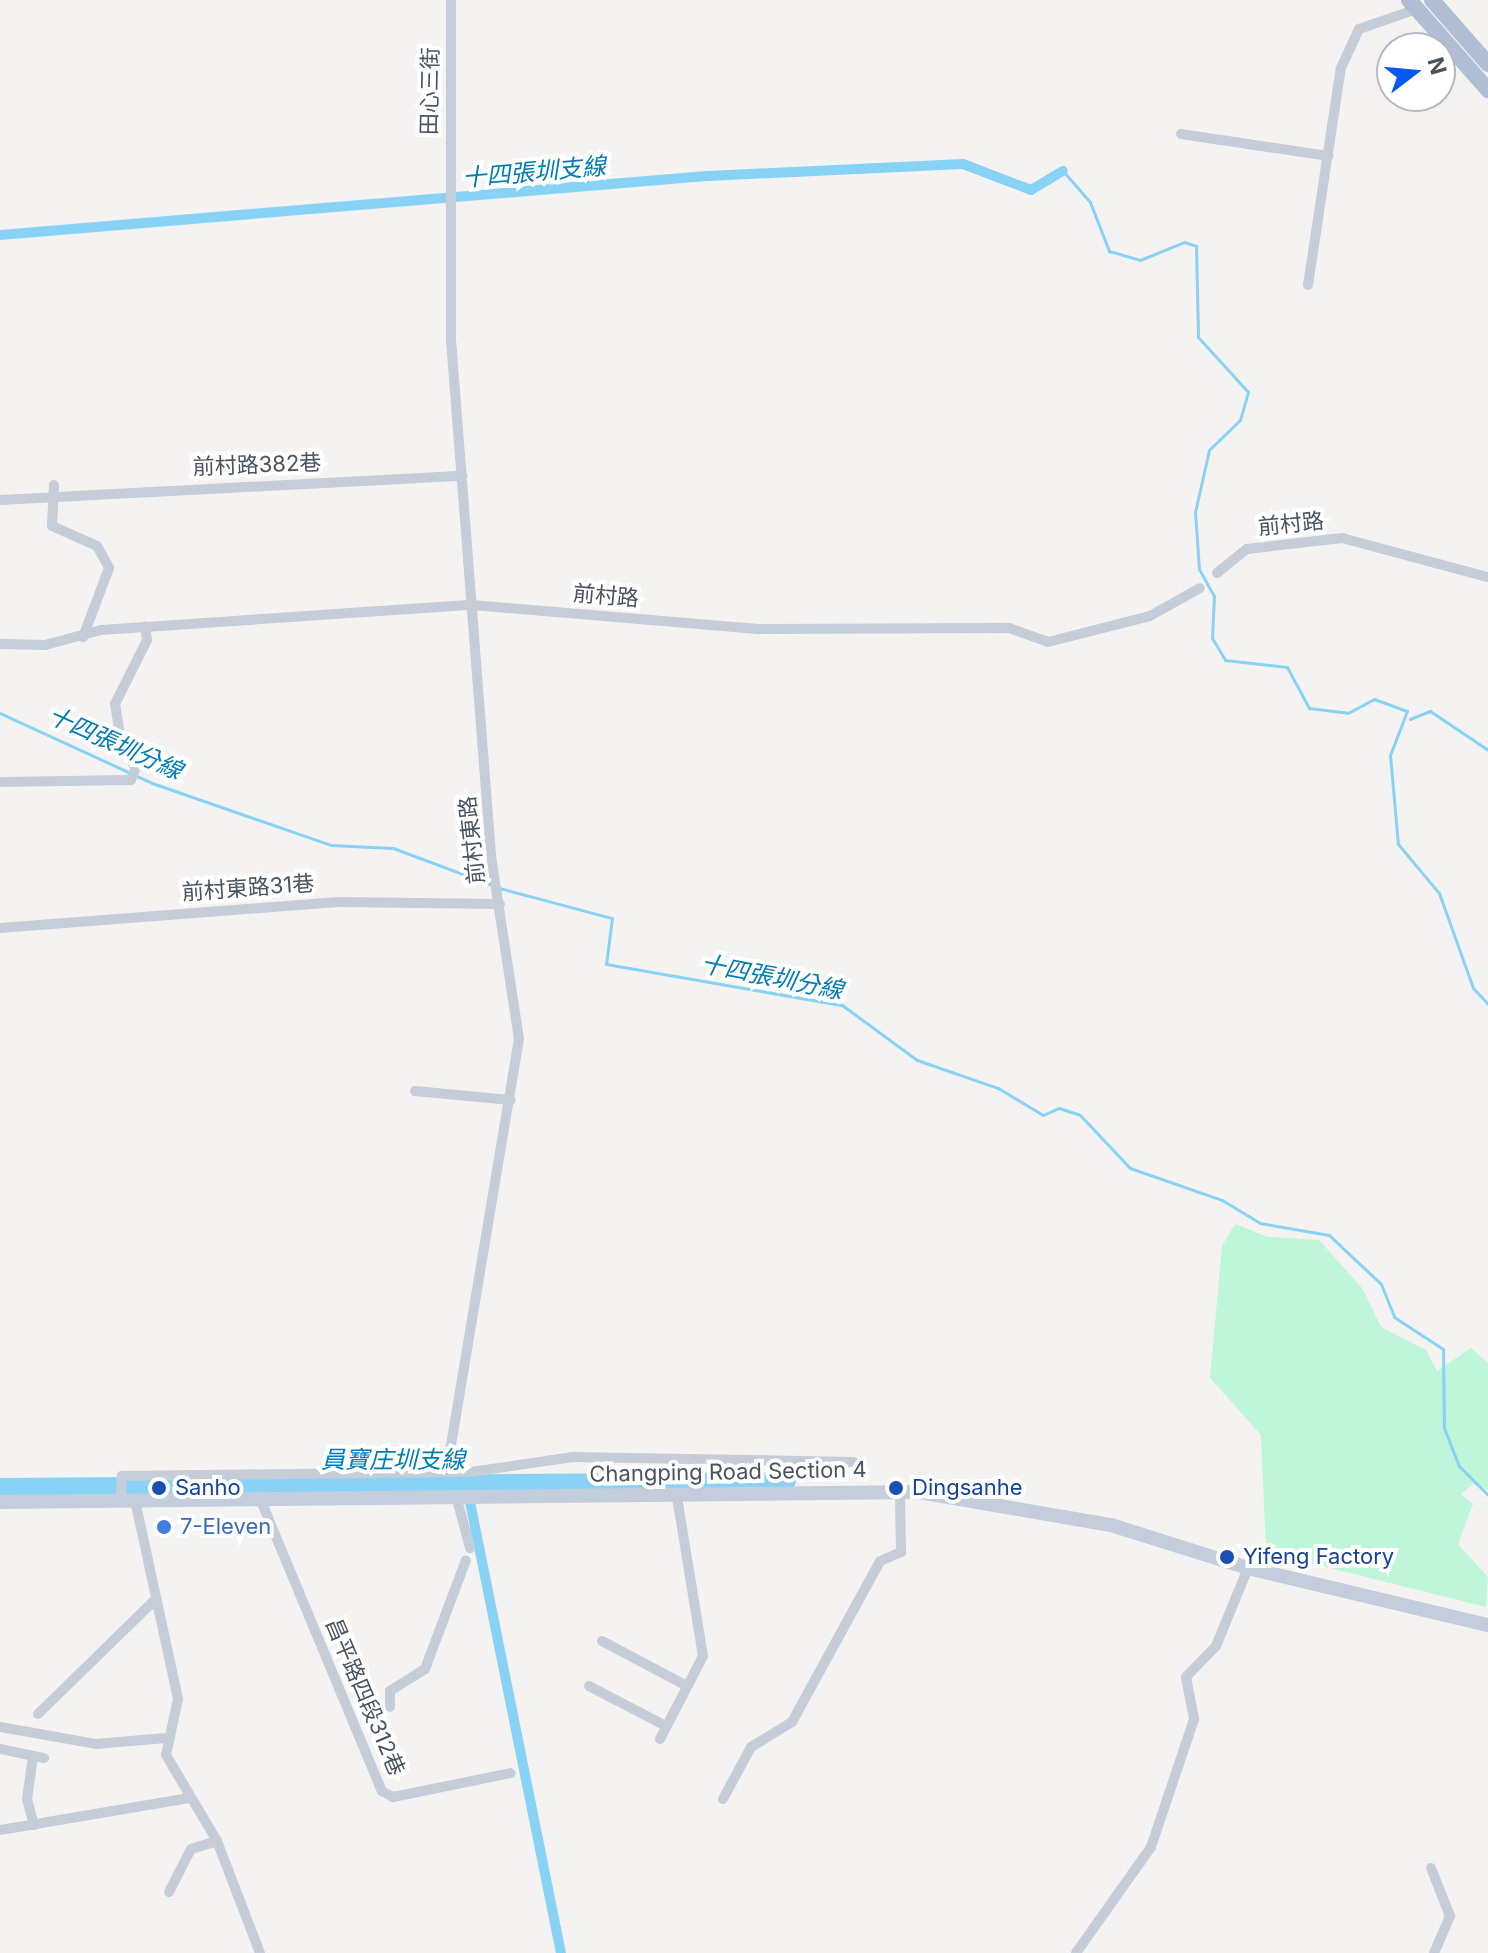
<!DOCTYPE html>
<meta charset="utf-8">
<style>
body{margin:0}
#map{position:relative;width:1488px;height:1953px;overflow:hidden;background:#f5f3f2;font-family:Inter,"Noto Sans TC",sans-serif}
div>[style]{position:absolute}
.green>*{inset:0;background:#bff5d9}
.stream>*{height:3px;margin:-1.5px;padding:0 1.5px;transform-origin:1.5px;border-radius:1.5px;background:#88d3f5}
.canal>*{height:10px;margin:-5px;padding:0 5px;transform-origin:5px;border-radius:5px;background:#88d3f5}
.river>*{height:18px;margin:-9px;padding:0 9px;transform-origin:9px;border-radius:9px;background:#88d3f5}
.street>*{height:10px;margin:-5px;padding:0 5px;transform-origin:5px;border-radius:5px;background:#c5cdd8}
.secondary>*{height:14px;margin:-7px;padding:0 7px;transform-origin:7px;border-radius:7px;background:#c4cddc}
.primary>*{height:16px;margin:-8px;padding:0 8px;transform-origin:8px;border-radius:8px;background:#b0bed3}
.dots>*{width:22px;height:22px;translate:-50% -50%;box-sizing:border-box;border:4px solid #fff;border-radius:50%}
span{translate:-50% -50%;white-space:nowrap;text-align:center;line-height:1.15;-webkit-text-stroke:8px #fff;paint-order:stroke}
.street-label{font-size:22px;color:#485362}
.transit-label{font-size:22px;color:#164399}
.left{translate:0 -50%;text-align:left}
.shop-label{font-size:22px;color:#366cbe}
.water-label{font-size:24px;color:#017cb4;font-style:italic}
.north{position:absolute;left:1376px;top:32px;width:80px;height:80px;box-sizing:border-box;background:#fff;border:2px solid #b6bac0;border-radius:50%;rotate:74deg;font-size:22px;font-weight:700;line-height:32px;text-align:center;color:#485362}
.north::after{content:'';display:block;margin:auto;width:28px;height:36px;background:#0958f8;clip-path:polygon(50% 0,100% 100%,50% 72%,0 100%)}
</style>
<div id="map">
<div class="green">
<i style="clip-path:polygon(1235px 1224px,1268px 1237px,1319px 1240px,1362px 1288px,1381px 1327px,1426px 1350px,1437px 1371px,1471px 1348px,1488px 1363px,1488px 1490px,1473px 1484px,1461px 1494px,1473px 1504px,1458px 1544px,1488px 1577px,1486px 1607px,1266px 1552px,1261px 1435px,1210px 1378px,1222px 1246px)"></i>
</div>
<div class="stream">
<i style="left:1063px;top:171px;width:41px;rotate:48.9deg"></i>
<i style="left:1090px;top:202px;width:53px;rotate:68.8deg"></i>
<i style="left:1109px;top:251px;width:32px;rotate:16deg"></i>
<i style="left:1140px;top:260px;width:48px;rotate:-22.2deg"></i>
<i style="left:1184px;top:242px;width:13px;rotate:18deg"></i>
<i style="left:1196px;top:246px;width:91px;rotate:88.7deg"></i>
<i style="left:1198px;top:337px;width:74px;rotate:47.7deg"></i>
<i style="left:1248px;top:392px;width:29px;rotate:106deg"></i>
<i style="left:1240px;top:420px;width:43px;rotate:135.9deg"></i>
<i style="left:1209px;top:450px;width:64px;rotate:102.7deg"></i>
<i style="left:1195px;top:512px;width:57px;rotate:86deg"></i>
<i style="left:1199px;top:569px;width:31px;rotate:61deg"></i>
<i style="left:1214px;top:596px;width:42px;rotate:92.7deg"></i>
<i style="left:1212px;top:638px;width:26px;rotate:59deg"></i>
<i style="left:1225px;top:660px;width:62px;rotate:6.4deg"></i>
<i style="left:1287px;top:667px;width:47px;rotate:61.8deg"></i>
<i style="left:1309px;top:708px;width:39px;rotate:7deg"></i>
<i style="left:1348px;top:713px;width:30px;rotate:-28deg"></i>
<i style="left:1374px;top:699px;width:35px;rotate:20deg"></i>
<i style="left:1407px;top:711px;width:47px;rotate:111.1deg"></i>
<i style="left:1390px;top:755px;width:89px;rotate:84.9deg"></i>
<i style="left:1398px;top:844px;width:64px;rotate:50.1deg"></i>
<i style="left:1439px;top:893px;width:101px;rotate:70.3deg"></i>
<i style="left:1473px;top:988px;width:22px;rotate:47deg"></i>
<i style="left:0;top:713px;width:167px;rotate:24.7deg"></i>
<i style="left:152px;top:783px;width:189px;rotate:19.1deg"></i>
<i style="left:331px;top:845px;width:62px;rotate:2.8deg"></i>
<i style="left:393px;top:848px;width:106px;rotate:20.5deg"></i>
<i style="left:1410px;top:719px;width:22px;rotate:-22deg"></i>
<i style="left:1430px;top:711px;width:70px;rotate:33.9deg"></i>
<i style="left:499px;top:888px;width:117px;rotate:14.9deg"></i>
<i style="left:612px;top:918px;width:46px;rotate:97.4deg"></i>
<i style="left:606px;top:964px;width:240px;rotate:9.9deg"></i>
<i style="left:842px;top:1005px;width:93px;rotate:36.3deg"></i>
<i style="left:917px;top:1060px;width:86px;rotate:19.1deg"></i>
<i style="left:998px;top:1088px;width:52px;rotate:31deg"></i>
<i style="left:1043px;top:1115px;width:17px;rotate:-24deg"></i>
<i style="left:1059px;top:1108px;width:22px;rotate:18deg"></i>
<i style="left:1080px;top:1115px;width:73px;rotate:46.7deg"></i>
<i style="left:1130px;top:1168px;width:97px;rotate:19.2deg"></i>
<i style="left:1222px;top:1200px;width:44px;rotate:31.2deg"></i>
<i style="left:1260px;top:1223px;width:70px;rotate:9.9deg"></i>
<i style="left:1329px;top:1235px;width:71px;rotate:43.3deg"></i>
<i style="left:1381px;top:1284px;width:35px;rotate:68deg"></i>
<i style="left:1394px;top:1317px;width:59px;rotate:33.1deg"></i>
<i style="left:1443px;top:1349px;width:79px;rotate:89.3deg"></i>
<i style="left:1444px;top:1428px;width:41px;rotate:68.5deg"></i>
<i style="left:1459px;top:1466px;width:41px;rotate:45deg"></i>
</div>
<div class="canal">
<i style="left:0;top:235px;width:709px;rotate:-4.77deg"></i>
<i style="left:707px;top:176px;width:256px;rotate:-2.7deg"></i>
<i style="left:963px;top:164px;width:73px;rotate:20.9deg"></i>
<i style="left:1031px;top:190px;width:37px;rotate:-31deg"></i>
<i style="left:466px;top:1482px;width:480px;rotate:78.6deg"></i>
</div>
<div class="river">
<i style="left:0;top:1487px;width:787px;rotate:-0.44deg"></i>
</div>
<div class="street">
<i style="left:1181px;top:134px;width:149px;rotate:8.5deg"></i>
<i style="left:1308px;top:285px;width:219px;rotate:-81.4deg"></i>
<i style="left:1341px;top:68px;width:43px;rotate:-65.2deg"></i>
<i style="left:1359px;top:29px;width:61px;rotate:-19deg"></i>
<i style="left:54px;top:485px;width:41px;rotate:92.8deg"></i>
<i style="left:52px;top:526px;width:49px;rotate:24deg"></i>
<i style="left:97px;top:546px;width:25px;rotate:61deg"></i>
<i style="left:109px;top:568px;width:74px;rotate:110.6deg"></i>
<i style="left:0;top:500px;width:463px;rotate:-3deg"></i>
<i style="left:1217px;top:573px;width:38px;rotate:-39deg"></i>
<i style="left:1247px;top:549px;width:96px;rotate:-6.6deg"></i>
<i style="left:1342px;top:538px;width:151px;rotate:15deg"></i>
<i style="left:0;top:644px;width:45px;rotate:1.3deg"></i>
<i style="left:45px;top:645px;width:58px;rotate:-15deg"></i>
<i style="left:101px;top:630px;width:372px;rotate:-3.9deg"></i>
<i style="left:472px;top:605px;width:287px;rotate:4.8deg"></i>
<i style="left:758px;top:629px;width:251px;rotate:-0.2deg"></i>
<i style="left:1009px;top:628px;width:41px;rotate:19.7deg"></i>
<i style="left:1048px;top:642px;width:105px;rotate:-14.3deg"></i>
<i style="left:1150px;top:616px;width:57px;rotate:-29.2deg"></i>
<i style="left:0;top:782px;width:131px;rotate:-0.9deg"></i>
<i style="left:131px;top:780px;width:14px;rotate:-69deg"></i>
<i style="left:136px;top:767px;width:24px;rotate:-125deg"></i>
<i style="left:122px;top:747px;width:44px;rotate:-99.2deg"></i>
<i style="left:115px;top:704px;width:72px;rotate:-63.4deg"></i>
<i style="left:147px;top:640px;width:14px;rotate:-98deg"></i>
<i style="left:0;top:928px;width:339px;rotate:-4.4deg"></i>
<i style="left:338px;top:902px;width:162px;rotate:0.7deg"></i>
<i style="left:415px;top:1091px;width:96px;rotate:5.4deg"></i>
<i style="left:447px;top:1469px;width:436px;rotate:-80.5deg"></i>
<i style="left:519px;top:1039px;width:186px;rotate:-98.7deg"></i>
<i style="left:491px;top:855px;width:517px;rotate:-94.44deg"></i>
<i style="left:451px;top:340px;width:340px;rotate:-90deg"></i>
<i style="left:259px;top:1496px;width:320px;rotate:67.4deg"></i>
<i style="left:382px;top:1791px;width:13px;rotate:29deg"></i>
<i style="left:393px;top:1797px;width:120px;rotate:-11.5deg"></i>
<i style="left:456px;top:1496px;width:54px;rotate:74.9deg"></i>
<i style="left:121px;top:1500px;width:24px;rotate:-88deg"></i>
<i style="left:122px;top:1476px;width:349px;rotate:-0.7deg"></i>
<i style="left:471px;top:1472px;width:103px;rotate:-8.4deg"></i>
<i style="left:573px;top:1457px;width:281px;rotate:1deg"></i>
<i style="left:135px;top:1500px;width:204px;rotate:77.8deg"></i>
<i style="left:178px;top:1699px;width:57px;rotate:102.1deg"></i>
<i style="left:166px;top:1755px;width:100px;rotate:59.3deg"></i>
<i style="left:217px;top:1841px;width:120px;rotate:69deg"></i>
<i style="left:602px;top:1641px;width:96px;rotate:27.9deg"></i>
<i style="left:589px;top:1686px;width:87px;rotate:27.5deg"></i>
<i style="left:390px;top:1707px;width:16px;rotate:-90deg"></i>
<i style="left:390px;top:1691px;width:41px;rotate:-32.2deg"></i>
<i style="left:425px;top:1669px;width:116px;rotate:-69.4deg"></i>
<i style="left:38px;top:1714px;width:163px;rotate:-44.3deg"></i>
<i style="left:0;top:1727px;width:97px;rotate:10deg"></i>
<i style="left:96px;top:1744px;width:70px;rotate:-4.9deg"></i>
<i style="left:660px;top:1739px;width:93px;rotate:-62.6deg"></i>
<i style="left:703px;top:1656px;width:160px;rotate:-99.3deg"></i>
<i style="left:0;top:1749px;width:45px;rotate:11.6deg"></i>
<i style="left:33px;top:1756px;width:43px;rotate:97.9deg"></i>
<i style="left:27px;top:1799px;width:27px;rotate:75deg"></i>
<i style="left:723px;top:1799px;width:59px;rotate:-61.7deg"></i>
<i style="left:751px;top:1747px;width:48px;rotate:-31.4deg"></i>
<i style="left:792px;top:1722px;width:183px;rotate:-61.3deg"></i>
<i style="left:880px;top:1561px;width:23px;rotate:-23deg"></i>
<i style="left:901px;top:1552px;width:60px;rotate:-91deg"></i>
<i style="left:0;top:1830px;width:192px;rotate:-9.6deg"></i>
<i style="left:1431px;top:1868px;width:52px;rotate:68.4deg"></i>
<i style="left:1450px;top:1916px;width:40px;rotate:113.4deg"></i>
<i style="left:169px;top:1892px;width:48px;rotate:-62.9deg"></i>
<i style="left:191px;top:1849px;width:27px;rotate:-17deg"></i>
<i style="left:1076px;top:1953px;width:130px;rotate:-54.7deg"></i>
<i style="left:1151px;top:1847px;width:135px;rotate:-71.4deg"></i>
<i style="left:1194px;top:1719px;width:43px;rotate:-100.8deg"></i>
<i style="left:1186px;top:1677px;width:43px;rotate:-45.9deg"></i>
<i style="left:1216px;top:1646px;width:84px;rotate:-67.7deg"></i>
</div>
<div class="secondary">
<i style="left:0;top:1502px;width:919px;rotate:-0.62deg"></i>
<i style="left:919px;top:1492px;width:195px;rotate:9.8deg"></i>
<i style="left:1111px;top:1525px;width:144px;rotate:17.4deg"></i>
<i style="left:1248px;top:1568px;width:247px;rotate:13.4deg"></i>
</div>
<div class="primary">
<i style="left:1409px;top:0;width:120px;rotate:48.7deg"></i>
<i style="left:1432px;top:0;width:85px;rotate:48.8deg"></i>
</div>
<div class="dots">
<i style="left:159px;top:1488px;background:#1a4fb4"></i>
<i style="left:896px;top:1488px;background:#1a4fb4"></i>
<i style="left:164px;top:1527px;background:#3f7fe0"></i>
<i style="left:1227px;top:1557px;background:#1a4fb4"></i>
</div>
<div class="street-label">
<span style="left:430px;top:91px;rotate:-89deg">田心三街</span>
<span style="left:257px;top:465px;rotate:-2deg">前村路382巷</span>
<span style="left:1291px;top:524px;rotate:-6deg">前村路</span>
<span style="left:606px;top:596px;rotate:5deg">前村路</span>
<span style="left:472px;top:840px;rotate:-96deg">前村東路</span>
<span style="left:248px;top:888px;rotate:-4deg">前村東路31巷</span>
<span style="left:728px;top:1472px;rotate:-1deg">Changping Road Section 4</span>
<span style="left:365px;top:1697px;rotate:67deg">昌平路四段312巷</span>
</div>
<div class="transit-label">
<span class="left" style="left:175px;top:1488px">Sanho</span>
<span class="left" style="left:912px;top:1488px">Dingsanhe</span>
<span class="left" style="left:1243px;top:1557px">Yifeng Factory</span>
</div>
<div class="shop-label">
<span class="left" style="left:180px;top:1527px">7-Eleven</span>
</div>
<div class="water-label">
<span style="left:534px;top:172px;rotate:-5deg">十四張圳支線</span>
<span style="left:115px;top:743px;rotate:24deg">十四張圳分線</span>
<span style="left:772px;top:977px;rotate:11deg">十四張圳分線</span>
<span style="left:393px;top:1460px">員寶庄圳支線</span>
</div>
<div class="north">N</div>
</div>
